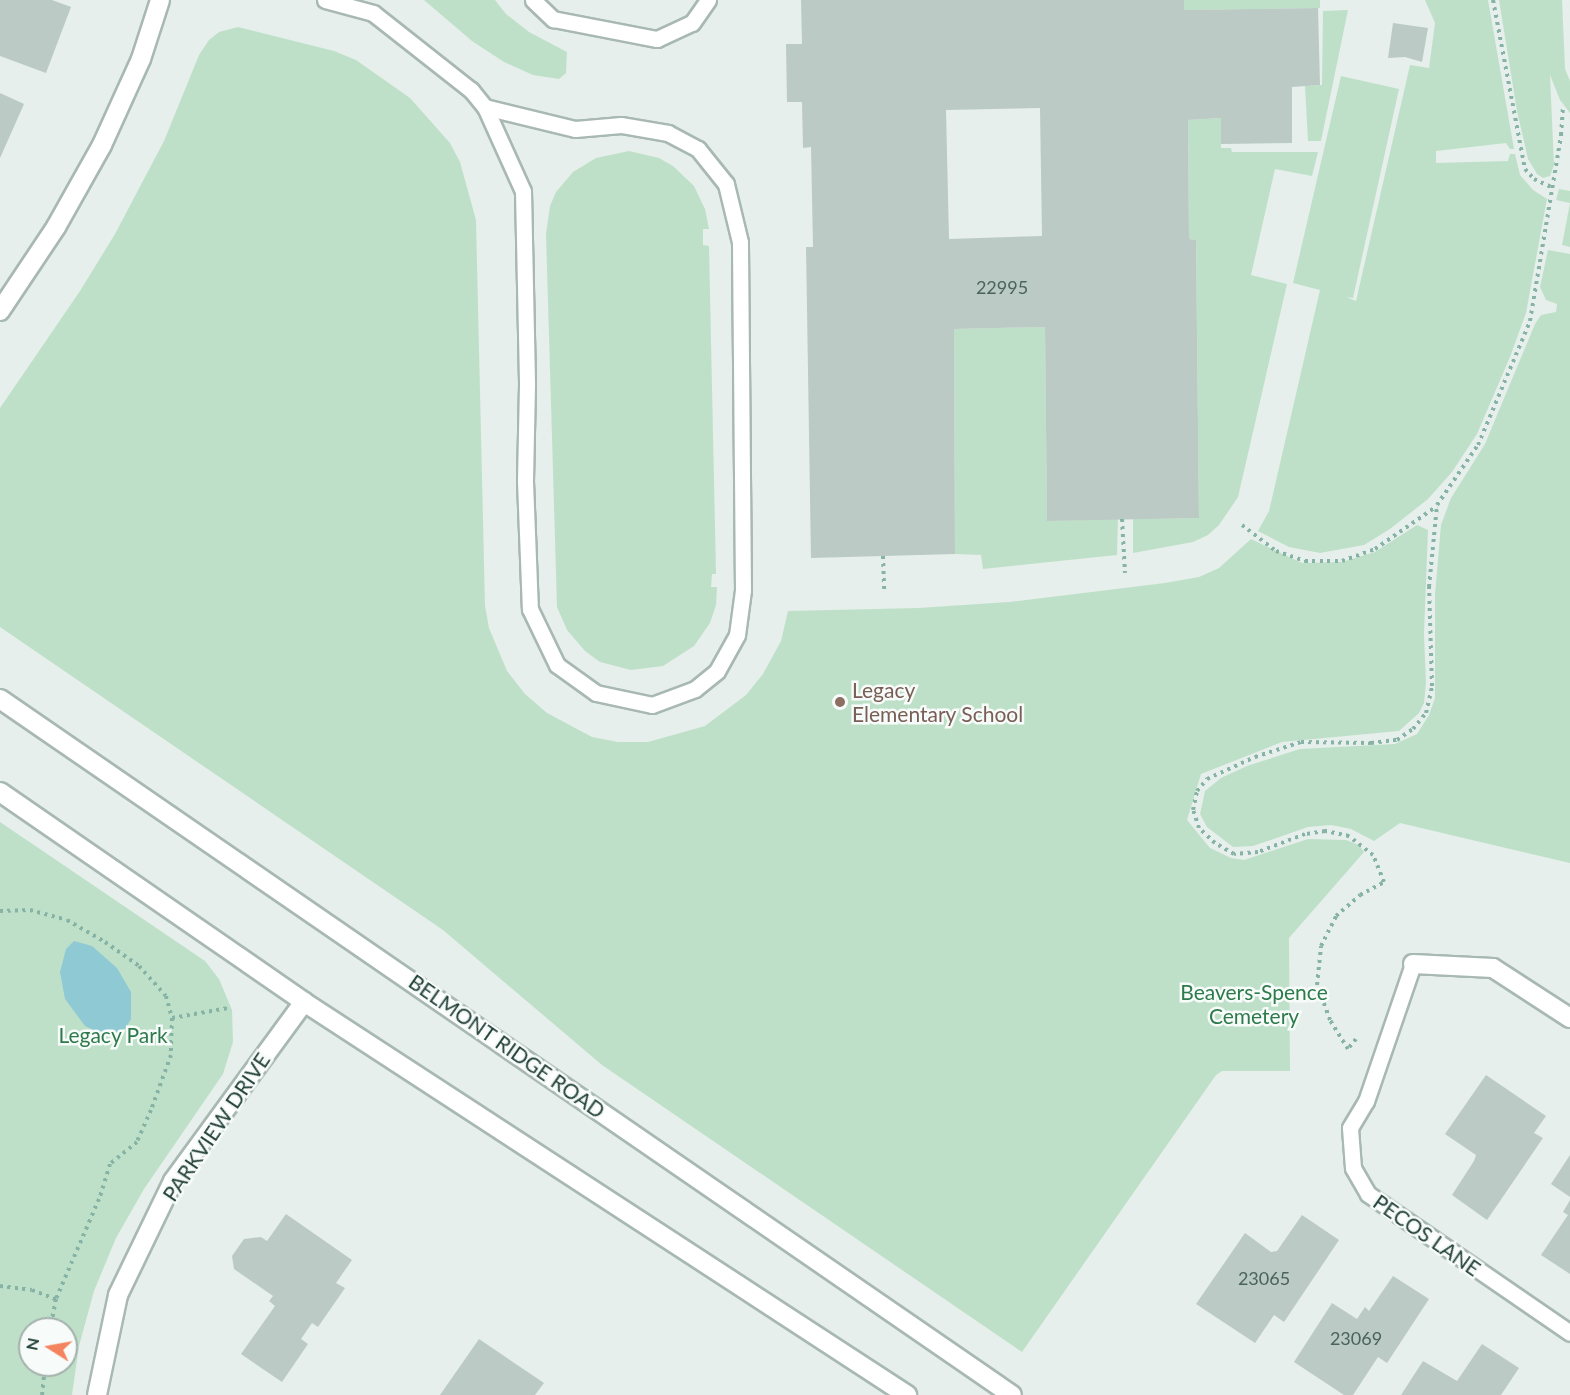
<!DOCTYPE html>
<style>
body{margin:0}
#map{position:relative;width:1570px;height:1395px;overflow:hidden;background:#e6efeb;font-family:Lato,sans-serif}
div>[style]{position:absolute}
.green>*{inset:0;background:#bfe0c8}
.water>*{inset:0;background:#8ec9d4}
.building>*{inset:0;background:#bbcac4}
.path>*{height:4px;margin-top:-2px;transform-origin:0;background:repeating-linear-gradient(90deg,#86b3a5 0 3px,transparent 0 7.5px)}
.roads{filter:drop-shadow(2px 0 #a8b8b2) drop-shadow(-2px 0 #a8b8b2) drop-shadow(0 2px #a8b8b2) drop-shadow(0 -2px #a8b8b2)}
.lane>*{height:15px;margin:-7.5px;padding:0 7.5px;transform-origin:7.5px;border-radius:7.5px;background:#fff}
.street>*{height:18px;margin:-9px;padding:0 9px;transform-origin:9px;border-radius:9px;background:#fff}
.secondary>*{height:18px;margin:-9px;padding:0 9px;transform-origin:9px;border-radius:9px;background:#fff}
.dots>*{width:16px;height:16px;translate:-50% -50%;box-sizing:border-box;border:3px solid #f7fbf9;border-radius:50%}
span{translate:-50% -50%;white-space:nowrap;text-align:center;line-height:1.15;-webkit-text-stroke:5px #f7fbf9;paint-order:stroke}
.number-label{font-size:18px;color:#4a645c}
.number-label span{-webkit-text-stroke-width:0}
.education-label{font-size:21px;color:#785e54}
.left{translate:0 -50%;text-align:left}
.park-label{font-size:21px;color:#2d7a4b}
.street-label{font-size:21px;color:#24423a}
.north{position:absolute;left:18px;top:1317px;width:60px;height:60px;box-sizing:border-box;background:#f7fbf9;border:2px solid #a3b1ad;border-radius:50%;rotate:281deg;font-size:16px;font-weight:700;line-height:24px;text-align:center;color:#24423a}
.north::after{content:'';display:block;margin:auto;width:21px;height:27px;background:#f4845f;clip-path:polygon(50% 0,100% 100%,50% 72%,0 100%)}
</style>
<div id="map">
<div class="green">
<i style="clip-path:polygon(424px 0,495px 0,506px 14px,529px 32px,567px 52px,566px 73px,559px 79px,533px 75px,504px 62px,472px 41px)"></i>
<i style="clip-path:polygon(1184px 0,1320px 0,1320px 8px,1184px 10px)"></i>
<i style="clip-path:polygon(1425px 0,1488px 0,1514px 149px,1510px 149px,1506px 143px,1436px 151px,1436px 163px,1508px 161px,1510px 154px,1515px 154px,1520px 175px,1533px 190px,1547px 199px,1526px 313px,1510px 357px,1477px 434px,1452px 472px,1428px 499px,1390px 529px,1364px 545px,1320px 553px,1289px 547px,1258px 531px,1269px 511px,1320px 290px,1293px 283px,1341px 76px,1399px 89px,1353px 298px,1346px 297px,1356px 301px,1410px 65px,1429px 68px,1435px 23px)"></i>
<i style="clip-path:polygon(1499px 0,1562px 0,1565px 69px,1570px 81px,1570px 113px,1560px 100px,1550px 75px,1554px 165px,1550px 176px,1543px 178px,1537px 174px,1528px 159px,1517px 111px)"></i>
<i style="clip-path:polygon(1348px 10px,1321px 141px,1308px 141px,1305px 86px,1322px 85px,1323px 11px)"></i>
<i style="clip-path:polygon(238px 27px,334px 51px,356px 60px,410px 98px,450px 143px,460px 162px,476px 220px,485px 606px,489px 628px,507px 671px,525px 694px,547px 713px,592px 737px,618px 742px,648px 742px,705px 726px,746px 695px,763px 674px,781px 641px,788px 611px,918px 608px,1009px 602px,1165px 583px,1199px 577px,1219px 568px,1251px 539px,1302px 563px,1342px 562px,1375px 552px,1417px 525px,1428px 530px,1424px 634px,1426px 683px,1424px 703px,1419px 713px,1399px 731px,1282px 742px,1201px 774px,1187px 820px,1210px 848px,1231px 858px,1244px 860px,1308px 839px,1346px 840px,1359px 845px,1364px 852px,1289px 938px,1290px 1071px,1222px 1071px,1216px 1075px,1022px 1352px,602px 1065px,443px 930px,0 627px,0 408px,80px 291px,115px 234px,164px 141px,199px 55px,209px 40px,219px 32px)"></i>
<i style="clip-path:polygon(1221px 118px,1221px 148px,1231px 148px,1232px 152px,1318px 152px,1312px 176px,1275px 169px,1251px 275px,1287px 284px,1238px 497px,1219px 525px,1208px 535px,1193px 542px,1133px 553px,1133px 519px,1199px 518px,1196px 240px,1189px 239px,1188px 120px)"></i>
<i style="clip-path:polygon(629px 151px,659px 158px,673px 166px,694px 186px,705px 209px,709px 229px,703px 229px,703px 245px,709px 246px,716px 574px,712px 574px,711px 587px,717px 587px,716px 605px,710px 623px,694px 646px,663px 666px,631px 670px,600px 662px,585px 651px,567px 630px,557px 607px,546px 234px,550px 206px,556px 192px,573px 172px,596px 158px)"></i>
<i style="clip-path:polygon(1559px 189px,1570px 191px,1570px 247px,1562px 245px,1570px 203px,1556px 200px)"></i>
<i style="clip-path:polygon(1548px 250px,1570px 254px,1570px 863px,1400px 823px,1374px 841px,1351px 829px,1331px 825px,1308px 827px,1253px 846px,1233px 847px,1207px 827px,1200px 814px,1205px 791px,1221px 778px,1247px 766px,1300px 749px,1395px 744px,1417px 734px,1429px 715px,1435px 698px,1435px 594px,1441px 525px,1451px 498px,1485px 444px,1535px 324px,1541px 315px,1556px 312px,1557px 304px,1546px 300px,1540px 287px)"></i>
<i style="clip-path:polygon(1045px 327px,1047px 521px,1118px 519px,1117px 555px,983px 569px,981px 555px,955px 554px,954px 329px)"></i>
<i style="clip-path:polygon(evenodd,0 822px,205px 961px,219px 979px,232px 1010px,233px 1042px,223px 1074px,144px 1189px,116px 1238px,94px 1291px,79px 1346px,72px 1395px,0 1395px,0 822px,30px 1329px,66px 1329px,66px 1365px,30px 1365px,30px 1329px)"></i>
</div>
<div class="water">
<i style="clip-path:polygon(74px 941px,92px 946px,117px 968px,131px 992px,131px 1019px,123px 1032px,101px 1034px,85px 1026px,65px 999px,60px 972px,66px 949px)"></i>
</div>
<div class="building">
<i style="clip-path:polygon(0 0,52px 0,71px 7px,46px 73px,0 56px)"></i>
<i style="clip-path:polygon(evenodd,801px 0,1184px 0,1184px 10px,1318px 8px,1320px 85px,1292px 87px,1292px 143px,1221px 144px,1221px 118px,1188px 120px,1189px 239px,1196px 240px,1199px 518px,1047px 521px,1045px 327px,954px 329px,955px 554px,811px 558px,806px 247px,813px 247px,811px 147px,803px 148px,802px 102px,787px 102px,786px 44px,802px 44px,801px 0,1040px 108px,1042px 236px,949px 239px,946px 110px,1040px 108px)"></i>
<i style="clip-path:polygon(1393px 23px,1428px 28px,1422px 62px,1405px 57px,1388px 58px)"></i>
<i style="clip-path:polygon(0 93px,24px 104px,0 158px)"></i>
<i style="clip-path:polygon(1486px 1075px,1546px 1116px,1534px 1133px,1543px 1138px,1487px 1220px,1452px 1195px,1474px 1161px,1476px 1155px,1445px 1134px)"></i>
<i style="clip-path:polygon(1570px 1155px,1570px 1197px,1551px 1184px)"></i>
<i style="clip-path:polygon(1570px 1200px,1570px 1274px,1541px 1255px,1568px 1215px,1563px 1212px)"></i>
<i style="clip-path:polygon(286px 1214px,352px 1260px,336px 1283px,345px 1288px,318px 1327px,312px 1323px,301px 1339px,308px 1344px,282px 1382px,241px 1354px,275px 1306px,269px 1301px,273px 1296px,234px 1269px,232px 1256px,244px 1239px,261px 1237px,267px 1241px)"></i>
<i style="clip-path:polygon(1302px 1215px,1339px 1240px,1284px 1322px,1274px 1315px,1255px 1343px,1196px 1304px,1245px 1233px,1271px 1252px,1277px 1251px)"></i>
<i style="clip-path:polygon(1393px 1276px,1429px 1299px,1387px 1363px,1378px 1357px,1353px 1395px,1344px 1395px,1294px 1362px,1332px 1303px,1357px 1319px,1365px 1307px,1369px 1311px)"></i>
<i style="clip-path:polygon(479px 1339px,544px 1383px,535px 1395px,440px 1395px)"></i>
<i style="clip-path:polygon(1482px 1344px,1519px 1368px,1501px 1395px,1401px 1395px,1423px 1361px,1457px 1381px)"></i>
</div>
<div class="path">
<i style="left:1493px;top:0;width:172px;rotate:79.3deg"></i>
<i style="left:1525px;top:169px;width:13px;rotate:48deg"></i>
<i style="left:1534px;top:179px;width:21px;rotate:25deg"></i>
<i style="left:1122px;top:519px;width:54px;rotate:86.8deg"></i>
<i style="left:1242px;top:525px;width:43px;rotate:37.4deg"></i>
<i style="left:1276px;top:551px;width:31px;rotate:19deg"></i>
<i style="left:1305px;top:561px;width:37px"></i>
<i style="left:1342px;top:561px;width:35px;rotate:-20deg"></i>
<i style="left:1375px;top:549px;width:75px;rotate:-34.7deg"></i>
<i style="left:883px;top:556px;width:35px;rotate:88deg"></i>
<i style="left:0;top:911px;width:30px;rotate:-2deg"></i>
<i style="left:30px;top:910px;width:38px;rotate:15deg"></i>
<i style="left:67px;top:920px;width:44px;rotate:30.1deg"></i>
<i style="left:105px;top:942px;width:42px;rotate:35.2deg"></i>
<i style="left:139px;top:966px;width:40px;rotate:48deg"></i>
<i style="left:166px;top:996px;width:23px;rotate:75deg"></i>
<i style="left:172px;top:1018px;width:37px;rotate:92deg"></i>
<i style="left:171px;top:1055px;width:59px;rotate:110deg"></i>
<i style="left:151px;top:1110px;width:35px;rotate:114deg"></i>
<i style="left:137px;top:1142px;width:35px;rotate:141deg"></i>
<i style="left:110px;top:1164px;width:37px;rotate:107deg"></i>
<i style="left:99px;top:1199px;width:109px;rotate:113.3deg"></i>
<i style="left:56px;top:1299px;width:31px;rotate:101deg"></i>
<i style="left:172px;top:1018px;width:57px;rotate:-10.1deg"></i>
<i style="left:1356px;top:1039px;width:13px;rotate:129deg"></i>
<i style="left:1348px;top:1049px;width:34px;rotate:-122deg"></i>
<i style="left:1330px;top:1020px;width:37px;rotate:-110deg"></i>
<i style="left:1317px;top:985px;width:39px;rotate:-84deg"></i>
<i style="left:1321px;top:946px;width:34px;rotate:-63deg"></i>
<i style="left:1336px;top:916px;width:32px;rotate:-41deg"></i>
<i style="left:1360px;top:895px;width:27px;rotate:-28deg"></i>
<i style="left:1384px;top:882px;width:29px;rotate:-112deg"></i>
<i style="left:1373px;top:855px;width:31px;rotate:-142deg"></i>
<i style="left:1349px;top:836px;width:25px;rotate:-168deg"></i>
<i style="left:1325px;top:831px;width:20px;rotate:171deg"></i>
<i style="left:1305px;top:834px;width:50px;rotate:159deg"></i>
<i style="left:1258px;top:852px;width:24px;rotate:175deg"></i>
<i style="left:1234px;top:854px;width:22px;rotate:-150deg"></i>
<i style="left:1215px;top:843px;width:22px;rotate:-137deg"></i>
<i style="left:1199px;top:828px;width:19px;rotate:-108deg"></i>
<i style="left:1193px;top:810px;width:19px;rotate:-78deg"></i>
<i style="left:1197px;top:791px;width:16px;rotate:-50deg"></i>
<i style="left:1207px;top:779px;width:53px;rotate:-24.6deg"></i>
<i style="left:1255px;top:757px;width:48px;rotate:-18.1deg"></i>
<i style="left:1301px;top:742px;width:70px;rotate:0.8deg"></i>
<i style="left:1371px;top:743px;width:26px;rotate:-7deg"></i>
<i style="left:1397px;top:740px;width:19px;rotate:-35deg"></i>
<i style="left:1413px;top:729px;width:21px;rotate:-51deg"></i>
<i style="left:1426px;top:713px;width:28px;rotate:-77deg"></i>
<i style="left:1432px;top:686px;width:99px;rotate:-91.7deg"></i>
<i style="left:1429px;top:587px;width:82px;rotate:-84.4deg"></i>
<i style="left:1437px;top:505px;width:73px;rotate:-55.7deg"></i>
<i style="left:1478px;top:445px;width:134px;rotate:-67.2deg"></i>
<i style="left:1530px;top:321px;width:189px;rotate:-80.5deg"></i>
<i style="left:1561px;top:135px;width:29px;rotate:-86deg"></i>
<i style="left:0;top:1286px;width:32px;rotate:7deg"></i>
<i style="left:32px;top:1290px;width:26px;rotate:21deg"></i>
<i style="left:42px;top:1395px;width:30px;rotate:-84deg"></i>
</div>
<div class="roads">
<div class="lane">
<i style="left:325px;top:0;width:50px;rotate:15.2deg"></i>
<i style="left:373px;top:13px;width:125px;rotate:38.2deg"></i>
<i style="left:471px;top:90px;width:22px;rotate:51deg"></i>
<i style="left:485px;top:107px;width:92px;rotate:65.7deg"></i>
<i style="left:523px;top:191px;width:194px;rotate:88.8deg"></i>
<i style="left:527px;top:385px;width:96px;rotate:91.2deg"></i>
<i style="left:525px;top:481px;width:128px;rotate:87.8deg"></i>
<i style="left:530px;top:609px;width:62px;rotate:64.3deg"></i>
<i style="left:557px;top:665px;width:48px;rotate:35.7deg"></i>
<i style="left:596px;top:693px;width:57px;rotate:12.1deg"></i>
<i style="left:652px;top:705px;width:46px;rotate:-20.4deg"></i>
<i style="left:695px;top:689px;width:28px;rotate:-39deg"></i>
<i style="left:717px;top:671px;width:41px;rotate:-60.9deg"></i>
<i style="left:737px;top:635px;width:45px;rotate:-82.4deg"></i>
<i style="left:743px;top:590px;width:348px;rotate:-90.5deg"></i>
<i style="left:740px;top:242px;width:60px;rotate:-103.6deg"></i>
<i style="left:726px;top:184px;width:45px;rotate:-128.7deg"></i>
<i style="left:698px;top:149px;width:34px;rotate:-152deg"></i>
<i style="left:668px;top:133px;width:48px;rotate:-170.3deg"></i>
<i style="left:621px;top:125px;width:46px;rotate:175deg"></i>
<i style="left:575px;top:129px;width:93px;rotate:-166.3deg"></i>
<i style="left:533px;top:0;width:28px;rotate:44deg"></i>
<i style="left:553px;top:19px;width:106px;rotate:10.9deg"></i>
<i style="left:657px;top:39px;width:38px;rotate:-25deg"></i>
<i style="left:692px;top:23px;width:28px;rotate:-55deg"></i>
<i style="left:1413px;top:964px;width:145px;rotate:108.9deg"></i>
<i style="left:1366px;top:1101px;width:31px;rotate:121deg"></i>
<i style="left:1350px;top:1128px;width:40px;rotate:85.7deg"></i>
<i style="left:1353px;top:1168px;width:30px;rotate:60deg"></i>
<i style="left:1368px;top:1194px;width:245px;rotate:34.5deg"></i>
</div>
<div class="street">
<i style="left:0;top:311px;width:101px;rotate:-56.3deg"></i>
<i style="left:56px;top:227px;width:94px;rotate:-60.7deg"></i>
<i style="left:102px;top:145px;width:94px;rotate:-65.6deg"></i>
<i style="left:141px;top:59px;width:62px;rotate:-72.1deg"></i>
<i style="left:1413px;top:964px;width:80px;rotate:2.9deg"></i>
<i style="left:1493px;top:968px;width:92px;rotate:33deg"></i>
<i style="left:97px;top:1395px;width:102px;rotate:-78.1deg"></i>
<i style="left:118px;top:1295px;width:127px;rotate:-64.2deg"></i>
<i style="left:173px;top:1181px;width:222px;rotate:-53.8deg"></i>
</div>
<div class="secondary">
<i style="left:0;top:699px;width:1228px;rotate:34.52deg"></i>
<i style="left:0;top:792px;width:369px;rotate:34.6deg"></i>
<i style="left:304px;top:1002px;width:720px;rotate:33.09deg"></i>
</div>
</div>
<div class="dots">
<i style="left:840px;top:702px;background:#8d6e63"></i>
</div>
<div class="number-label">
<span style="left:1002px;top:287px">22995</span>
<span style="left:1264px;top:1278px">23065</span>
<span style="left:1356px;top:1338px">23069</span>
</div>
<div class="education-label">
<span class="left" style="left:852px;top:702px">Legacy<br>Elementary School</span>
</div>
<div class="park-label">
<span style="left:1254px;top:1004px">Beavers-Spence<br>Cemetery</span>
<span style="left:113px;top:1035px">Legacy Park</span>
</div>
<div class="street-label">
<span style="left:507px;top:1046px;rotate:35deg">BELMONT RIDGE ROAD</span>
<span style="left:216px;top:1127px;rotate:-56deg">PARKVIEW DRIVE</span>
<span style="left:1427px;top:1235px;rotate:35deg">PECOS LANE</span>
</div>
<div class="north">N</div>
</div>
